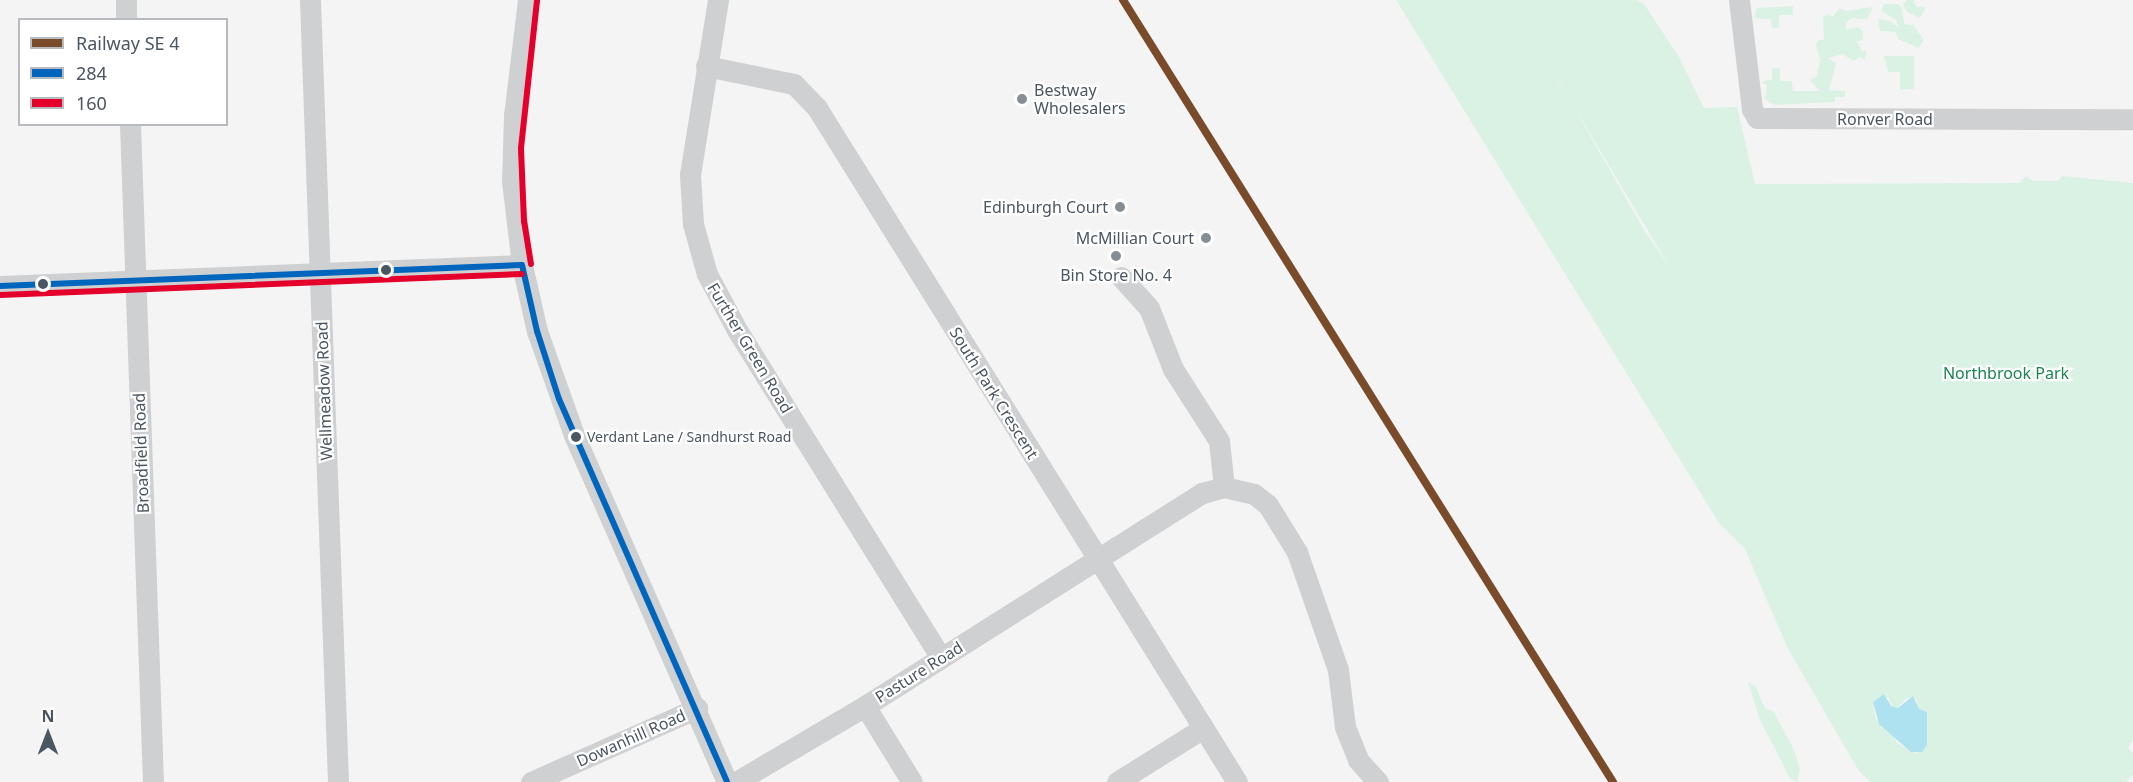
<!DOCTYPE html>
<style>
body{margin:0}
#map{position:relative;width:2133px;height:782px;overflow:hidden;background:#f4f4f4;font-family:"Noto Sans",sans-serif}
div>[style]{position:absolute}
.green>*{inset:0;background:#d9f2e3}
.water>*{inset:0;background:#aee2f0}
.minor>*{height:21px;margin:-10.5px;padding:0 10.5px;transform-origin:10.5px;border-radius:10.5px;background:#ced0d2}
.bus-1>*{height:6px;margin:-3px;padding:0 3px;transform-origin:3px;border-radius:3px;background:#0065bd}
.bus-2>*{height:6px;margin:-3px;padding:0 3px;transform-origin:3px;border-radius:3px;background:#e4002b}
.rail-1>*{height:8px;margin:-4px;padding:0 4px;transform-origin:4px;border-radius:4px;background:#7a4b2a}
.dots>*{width:16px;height:16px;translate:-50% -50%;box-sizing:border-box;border:3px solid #fff;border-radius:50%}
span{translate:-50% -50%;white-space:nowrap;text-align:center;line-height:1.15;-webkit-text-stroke:4.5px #fff;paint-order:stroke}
.bus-label{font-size:14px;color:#4a5661}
.left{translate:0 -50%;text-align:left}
.poi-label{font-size:16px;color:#4a5661}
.right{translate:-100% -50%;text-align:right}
.street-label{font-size:16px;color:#4a5661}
.park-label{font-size:16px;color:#17864f}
.legend{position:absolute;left:18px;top:18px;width:210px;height:108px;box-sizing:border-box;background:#fff;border:2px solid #b7bbc0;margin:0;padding:8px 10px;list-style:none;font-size:18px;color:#4a5661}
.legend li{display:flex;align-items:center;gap:12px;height:30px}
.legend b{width:30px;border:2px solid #b7bbc0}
.north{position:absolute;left:18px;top:704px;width:60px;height:60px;-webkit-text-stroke:4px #fff;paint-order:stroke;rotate:0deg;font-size:16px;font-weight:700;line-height:24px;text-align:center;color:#4a5661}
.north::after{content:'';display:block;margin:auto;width:21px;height:27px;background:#4a5661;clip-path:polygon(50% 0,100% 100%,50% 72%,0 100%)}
</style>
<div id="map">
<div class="green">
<i style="clip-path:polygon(evenodd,1396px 0,1637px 0,1644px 4px,1679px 57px,1704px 108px,1737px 107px,1755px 184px,2019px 183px,2026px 176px,2033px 181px,2058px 181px,2062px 176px,2133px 183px,2133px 740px,2128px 748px,2133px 753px,2133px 775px,2126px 782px,1871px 782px,1859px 771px,1788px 649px,1745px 549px,1719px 523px,1396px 0,1558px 79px,1558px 80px,1669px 266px,1644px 230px,1558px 79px,1396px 0,1888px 697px,1892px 706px,1898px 708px,1906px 698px,1916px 699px,1927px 745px,1916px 754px,1897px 743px,1892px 731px,1883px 728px,1876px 719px,1873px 706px,1888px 697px)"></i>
<i style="clip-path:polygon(1907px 0,1913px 0,1917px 7px,1926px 7px,1920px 18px,1907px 12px,1903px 4px)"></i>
<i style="clip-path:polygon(1884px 4px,1898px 4px,1902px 8px,1904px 24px,1913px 25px,1924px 40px,1918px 48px,1898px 39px,1896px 32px,1880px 31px,1878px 19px,1890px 21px,1899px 28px,1896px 20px,1881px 11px)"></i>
<i style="clip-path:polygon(1793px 6px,1793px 15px,1779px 15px,1779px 28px,1772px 28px,1771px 19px,1755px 18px,1756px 8px)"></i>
<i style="clip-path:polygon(1873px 7px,1867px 19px,1851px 18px,1846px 24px,1846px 30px,1858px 27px,1863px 31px,1863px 39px,1857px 42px,1862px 52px,1866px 50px,1865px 60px,1860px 57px,1853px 61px,1843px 54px,1828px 58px,1836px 63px,1829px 90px,1845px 91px,1845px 97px,1835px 97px,1835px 102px,1775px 105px,1765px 99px,1767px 86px,1762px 82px,1772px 79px,1772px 68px,1780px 68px,1780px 81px,1792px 81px,1793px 91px,1820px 91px,1810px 80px,1817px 76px,1820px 60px,1816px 45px,1818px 40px,1824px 40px,1823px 17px,1828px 14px,1832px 17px,1840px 8px,1846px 11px)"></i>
<i style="clip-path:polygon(1884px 56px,1914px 56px,1914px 89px,1900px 90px,1900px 72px,1888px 72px)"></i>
<i style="clip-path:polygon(1748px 682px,1756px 687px,1765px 708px,1774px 712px,1794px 750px,1800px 769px,1797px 782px,1790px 778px,1760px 720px)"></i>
</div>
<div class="water">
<i style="clip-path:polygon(1884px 694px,1891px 706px,1898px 708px,1913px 696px,1919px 709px,1927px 712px,1927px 745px,1922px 752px,1911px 752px,1879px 724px,1873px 702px)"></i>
</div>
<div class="minor">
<i style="left:126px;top:0;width:20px;rotate:90deg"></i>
<i style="left:310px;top:0;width:783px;rotate:87.95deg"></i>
<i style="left:528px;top:0;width:116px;rotate:96.9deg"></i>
<i style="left:514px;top:115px;width:66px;rotate:91.7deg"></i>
<i style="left:512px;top:181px;width:85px;rotate:83.2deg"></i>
<i style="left:522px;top:265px;width:68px;rotate:77.2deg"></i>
<i style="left:537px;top:331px;width:110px;rotate:70.4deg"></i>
<i style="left:574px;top:435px;width:379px;rotate:66.2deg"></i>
<i style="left:718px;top:0;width:176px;rotate:99.1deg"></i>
<i style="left:690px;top:174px;width:50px;rotate:86.6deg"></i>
<i style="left:693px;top:224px;width:52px;rotate:74.4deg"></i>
<i style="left:707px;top:274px;width:64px;rotate:61.8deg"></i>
<i style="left:737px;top:330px;width:386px;rotate:58.1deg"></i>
<i style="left:1739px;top:0;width:110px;rotate:83.2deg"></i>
<i style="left:1752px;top:109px;width:10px;rotate:61deg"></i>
<i style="left:1757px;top:118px;width:376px;rotate:0.2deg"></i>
<i style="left:706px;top:66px;width:90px;rotate:11.6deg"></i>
<i style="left:794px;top:84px;width:33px;rotate:46deg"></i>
<i style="left:817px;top:108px;width:794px;rotate:58.07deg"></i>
<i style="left:130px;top:124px;width:658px;rotate:88deg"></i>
<i style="left:1121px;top:277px;width:42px;rotate:47.9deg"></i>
<i style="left:1149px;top:308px;width:66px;rotate:68.5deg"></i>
<i style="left:1173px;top:369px;width:85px;rotate:57.4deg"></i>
<i style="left:1219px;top:441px;width:46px;rotate:83.8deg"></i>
<i style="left:0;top:286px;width:522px;rotate:-2.3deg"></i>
<i style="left:865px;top:706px;width:89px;rotate:58.3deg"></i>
<i style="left:531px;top:782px;width:182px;rotate:-24deg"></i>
<i style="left:736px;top:782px;width:150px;rotate:-30.5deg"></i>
<i style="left:865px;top:706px;width:399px;rotate:-32.3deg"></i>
<i style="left:1202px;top:493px;width:23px;rotate:-15deg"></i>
<i style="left:1224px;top:487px;width:31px;rotate:13deg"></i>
<i style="left:1254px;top:494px;width:18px;rotate:38deg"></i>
<i style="left:1268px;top:505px;width:55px;rotate:58.3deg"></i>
<i style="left:1297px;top:552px;width:125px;rotate:70.8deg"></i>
<i style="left:1338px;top:670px;width:57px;rotate:83deg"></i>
<i style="left:1345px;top:727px;width:35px;rotate:68deg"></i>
<i style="left:1358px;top:760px;width:30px;rotate:48deg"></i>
<i style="left:1117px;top:782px;width:102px;rotate:-32.1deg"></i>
</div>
<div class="bus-1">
<i style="left:522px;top:265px;width:68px;rotate:77.2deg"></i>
<i style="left:537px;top:331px;width:71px;rotate:72.1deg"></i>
<i style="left:559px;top:399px;width:418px;rotate:66.3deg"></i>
<i style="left:0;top:286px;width:522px;rotate:-2.3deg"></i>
</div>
<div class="bus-2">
<i style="left:531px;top:264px;width:44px;rotate:-99.2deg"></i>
<i style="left:524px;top:221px;width:73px;rotate:-92.4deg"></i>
<i style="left:521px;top:148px;width:148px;rotate:-83.8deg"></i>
<i style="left:0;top:295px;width:522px;rotate:-2.3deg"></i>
</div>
<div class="rail-1">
<i style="left:1123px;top:0;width:923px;rotate:57.93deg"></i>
</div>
<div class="dots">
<i style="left:1022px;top:99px;background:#868d94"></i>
<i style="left:1120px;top:207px;background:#868d94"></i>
<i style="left:1206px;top:238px;background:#868d94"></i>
<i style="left:1116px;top:256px;background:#868d94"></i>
<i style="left:386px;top:270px;background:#4a5661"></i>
<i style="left:43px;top:284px;background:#4a5661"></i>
<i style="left:576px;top:437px;background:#4a5661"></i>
</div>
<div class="bus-label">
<span class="left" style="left:587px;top:437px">Verdant Lane / Sandhurst Road</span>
</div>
<div class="poi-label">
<span class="left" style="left:1034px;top:99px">Bestway<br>Wholesalers</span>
<span class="right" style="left:1108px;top:207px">Edinburgh Court</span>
<span class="right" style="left:1194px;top:238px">McMillian Court</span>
<span style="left:1116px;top:275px">Bin Store No. 4</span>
</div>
<div class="street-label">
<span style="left:1885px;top:119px">Ronver Road</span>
<span style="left:750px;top:348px;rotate:59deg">Further Green Road</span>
<span style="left:324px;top:391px;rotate:-92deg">Wellmeadow Road</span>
<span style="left:994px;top:393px;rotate:58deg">South Park Crescent</span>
<span style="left:141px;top:453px;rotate:-92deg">Broadfield Road</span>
<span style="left:919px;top:672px;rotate:-32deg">Pasture Road</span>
<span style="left:631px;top:738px;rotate:-24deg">Dowanhill Road</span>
</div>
<div class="park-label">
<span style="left:2006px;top:373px">Northbrook Park</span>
</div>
<ul class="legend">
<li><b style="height:8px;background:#7a4b2a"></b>Railway SE 4</li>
<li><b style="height:8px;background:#0065bd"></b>284</li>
<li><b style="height:8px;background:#e4002b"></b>160</li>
</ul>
<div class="north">N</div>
</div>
